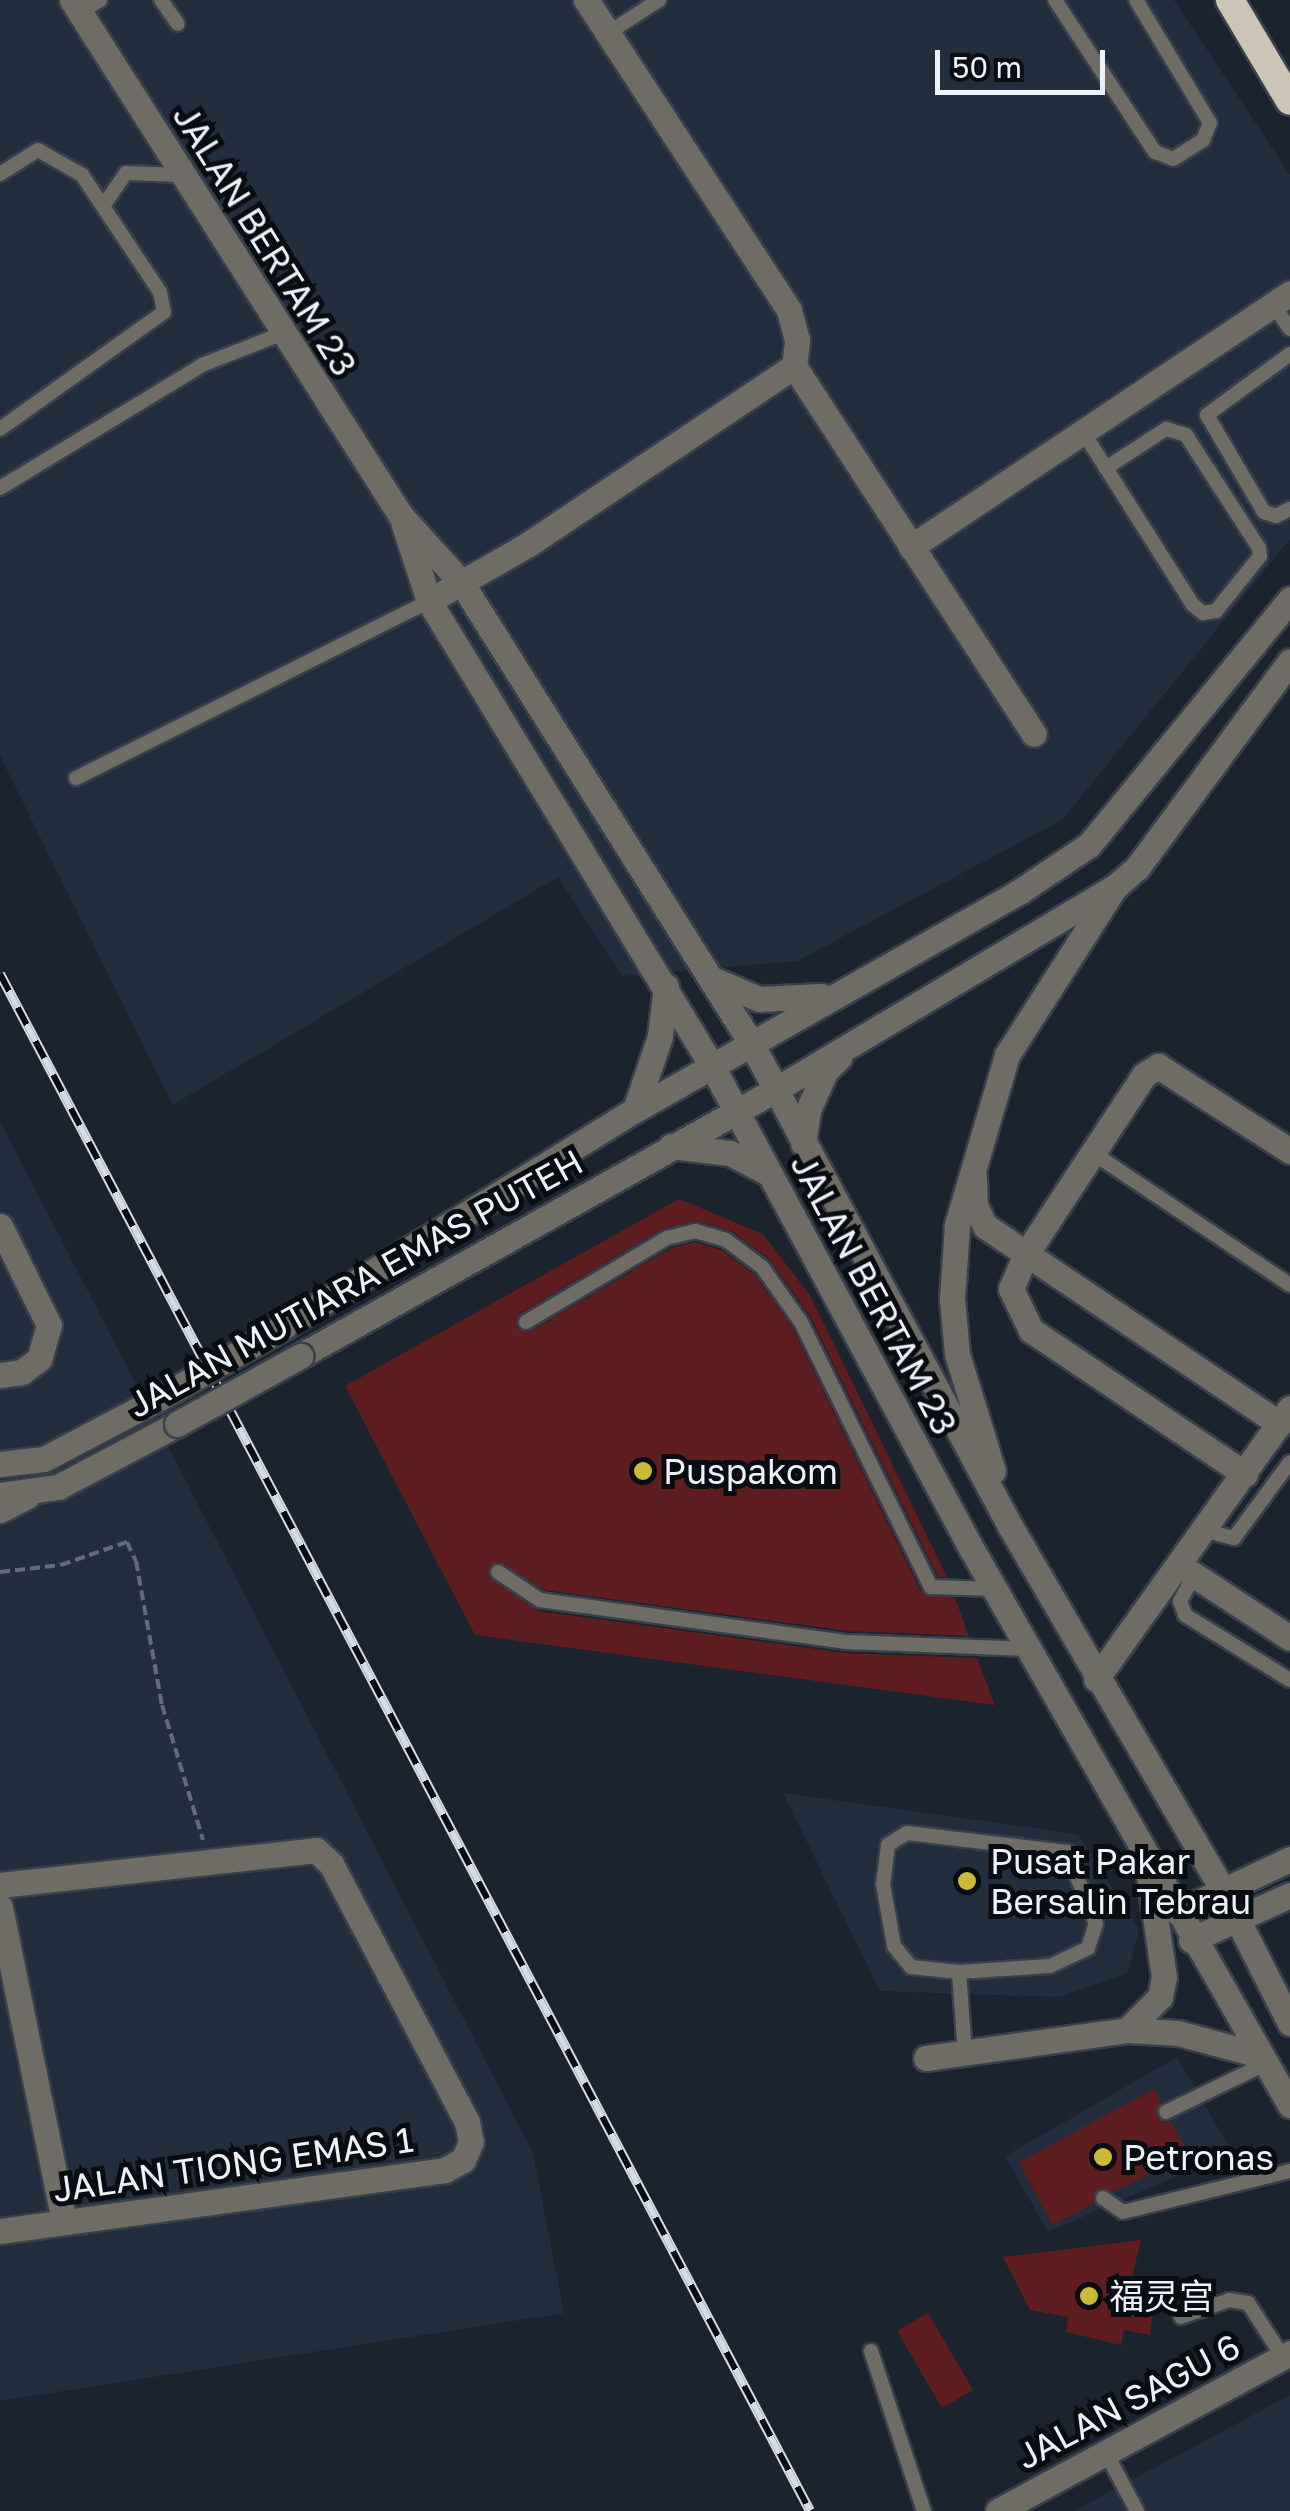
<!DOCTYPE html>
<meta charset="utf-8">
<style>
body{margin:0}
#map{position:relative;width:1290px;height:2511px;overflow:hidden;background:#1b232f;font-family:"Golos Text","Noto Sans SC",sans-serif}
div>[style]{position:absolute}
.built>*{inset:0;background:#222d3e}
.building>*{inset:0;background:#5e1e20}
.path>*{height:4px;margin-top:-2px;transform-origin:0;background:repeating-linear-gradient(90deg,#656c77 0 10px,transparent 0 15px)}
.roads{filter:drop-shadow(2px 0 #38404b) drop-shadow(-2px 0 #38404b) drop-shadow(0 2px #38404b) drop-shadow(0 -2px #38404b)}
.service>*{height:14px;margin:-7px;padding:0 7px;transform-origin:7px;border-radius:7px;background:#6f6c65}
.minor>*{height:25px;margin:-12.5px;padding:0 12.5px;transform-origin:12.5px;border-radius:12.5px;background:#6f6c65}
.tertiary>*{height:25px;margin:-12.5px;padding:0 12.5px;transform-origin:12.5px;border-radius:12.5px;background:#6f6c65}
.trunk>*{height:28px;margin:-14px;padding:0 14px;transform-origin:14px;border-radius:14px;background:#ccc5b5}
.rail>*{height:10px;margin-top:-5px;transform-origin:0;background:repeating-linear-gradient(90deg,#090c11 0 19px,#d5dbe4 0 38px);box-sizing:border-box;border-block:2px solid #d5dbe4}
.bridges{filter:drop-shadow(2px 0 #38404b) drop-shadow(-2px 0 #38404b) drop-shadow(0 2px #38404b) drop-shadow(0 -2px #38404b)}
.tertiary-bridge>*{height:25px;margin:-12.5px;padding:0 12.5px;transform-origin:12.5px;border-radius:12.5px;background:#6f6c65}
.dots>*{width:28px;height:28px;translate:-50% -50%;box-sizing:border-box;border:5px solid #090c11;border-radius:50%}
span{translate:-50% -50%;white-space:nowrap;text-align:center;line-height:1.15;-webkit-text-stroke:10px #090c11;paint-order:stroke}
.street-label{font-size:35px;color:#ecf1fa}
.poi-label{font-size:35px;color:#ecf1fa}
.left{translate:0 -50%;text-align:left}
.scale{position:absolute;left:935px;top:50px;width:170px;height:45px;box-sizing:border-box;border:5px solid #ecf1fa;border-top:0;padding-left:12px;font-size:30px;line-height:35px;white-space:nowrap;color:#ecf1fa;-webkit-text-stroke:8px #090c11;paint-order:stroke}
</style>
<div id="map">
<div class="built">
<i style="clip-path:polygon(0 0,1174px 0,1290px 175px,1290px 539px,1062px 820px,797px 961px,622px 976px,558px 877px,173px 1105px,0 756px)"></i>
<i style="clip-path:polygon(0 1121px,533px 2153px,564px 2313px,0 2401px)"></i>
<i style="clip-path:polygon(783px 1793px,1078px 1834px,1139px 1929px,1128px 1973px,1059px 1997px,880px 1991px)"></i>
<i style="clip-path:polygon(1177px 2057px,1232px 2152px,1048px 2232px,1005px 2156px)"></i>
<i style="clip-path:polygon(1290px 2395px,1290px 2511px,1074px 2511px)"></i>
</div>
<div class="building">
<i style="clip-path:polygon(679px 1199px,763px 1234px,811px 1297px,947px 1577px,938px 1577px,810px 1316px,770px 1260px,732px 1231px,697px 1221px,662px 1229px,521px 1313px,517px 1328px,531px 1331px,671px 1248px,695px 1242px,721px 1250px,754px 1274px,792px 1327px,921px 1592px,955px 1598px,969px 1636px,848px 1631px,544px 1590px,500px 1562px,489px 1567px,489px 1578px,539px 1611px,846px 1653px,977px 1658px,995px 1705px,475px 1635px,345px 1386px)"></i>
<i style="clip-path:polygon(1154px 2089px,1161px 2103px,1157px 2117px,1171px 2122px,1188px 2153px,1114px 2192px,1098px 2189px,1094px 2203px,1052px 2225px,1019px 2162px)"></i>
<i style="clip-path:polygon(1141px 2240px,1132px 2277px,1157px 2283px,1150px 2335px,1124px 2330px,1121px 2345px,1066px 2332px,1068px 2317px,1030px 2310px,1003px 2257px)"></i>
<i style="clip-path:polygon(928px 2313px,973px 2390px,942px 2408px,897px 2331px)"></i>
</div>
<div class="path">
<i style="left:0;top:1572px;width:61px;rotate:-6.5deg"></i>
<i style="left:61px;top:1565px;width:70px;rotate:-19.2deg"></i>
<i style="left:127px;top:1542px;width:21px;rotate:65deg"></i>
<i style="left:136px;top:1561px;width:146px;rotate:79.8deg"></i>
<i style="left:162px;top:1705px;width:141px;rotate:73.1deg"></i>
</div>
<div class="roads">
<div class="service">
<i style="left:161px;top:0;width:29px;rotate:55deg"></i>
<i style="left:1055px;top:0;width:182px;rotate:56.7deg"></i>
<i style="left:1155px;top:152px;width:19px;rotate:21deg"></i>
<i style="left:1173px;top:159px;width:36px;rotate:-32deg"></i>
<i style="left:1203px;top:140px;width:18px;rotate:-68deg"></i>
<i style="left:1210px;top:123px;width:144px;rotate:-121deg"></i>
<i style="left:80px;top:13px;width:24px;rotate:-33deg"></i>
<i style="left:608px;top:33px;width:61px;rotate:-32.9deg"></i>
<i style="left:0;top:174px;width:45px;rotate:-32.3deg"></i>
<i style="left:38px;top:150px;width:51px;rotate:29.6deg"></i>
<i style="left:82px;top:175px;width:141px;rotate:56.3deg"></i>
<i style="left:160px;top:292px;width:20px;rotate:79deg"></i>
<i style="left:164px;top:312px;width:201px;rotate:144.5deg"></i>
<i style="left:103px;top:206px;width:40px;rotate:-55.1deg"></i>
<i style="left:126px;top:173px;width:56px;rotate:2deg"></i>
<i style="left:1273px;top:304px;width:30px;rotate:56deg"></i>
<i style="left:1290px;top:354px;width:103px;rotate:143.7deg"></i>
<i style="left:1207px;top:415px;width:113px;rotate:59.6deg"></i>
<i style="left:1264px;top:512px;width:13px;rotate:18deg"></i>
<i style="left:1276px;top:516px;width:16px;rotate:-27deg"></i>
<i style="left:1083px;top:432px;width:43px;rotate:57.4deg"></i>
<i style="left:1106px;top:468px;width:162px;rotate:57.6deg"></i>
<i style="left:1193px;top:605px;width:13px;rotate:39deg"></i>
<i style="left:1203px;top:613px;width:13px;rotate:-9deg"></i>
<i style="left:1216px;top:611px;width:70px;rotate:-51.3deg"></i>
<i style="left:1260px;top:556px;width:8px;rotate:-97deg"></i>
<i style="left:1259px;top:548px;width:135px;rotate:-122.9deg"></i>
<i style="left:1186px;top:435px;width:21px;rotate:-163deg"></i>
<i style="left:1166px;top:429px;width:72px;rotate:147deg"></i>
<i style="left:0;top:488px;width:237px;rotate:-31.3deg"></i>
<i style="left:202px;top:365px;width:85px;rotate:-21.4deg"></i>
<i style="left:76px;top:778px;width:395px;rotate:-26.6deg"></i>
<i style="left:1093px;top:1153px;width:237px;rotate:33.8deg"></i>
<i style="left:526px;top:1322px;width:164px;rotate:-30.8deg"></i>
<i style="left:667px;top:1238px;width:29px;rotate:-14deg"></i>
<i style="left:695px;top:1231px;width:32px;rotate:16deg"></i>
<i style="left:726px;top:1240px;width:45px;rotate:36.9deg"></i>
<i style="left:762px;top:1267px;width:67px;rotate:54.7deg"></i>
<i style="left:801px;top:1322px;width:295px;rotate:63.9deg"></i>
<i style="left:931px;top:1587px;width:64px;rotate:1.8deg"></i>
<i style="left:1207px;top:1531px;width:28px;rotate:15deg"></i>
<i style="left:1234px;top:1538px;width:94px;rotate:-53.6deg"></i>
<i style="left:498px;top:1572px;width:50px;rotate:33.7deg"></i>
<i style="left:540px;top:1600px;width:310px;rotate:7.8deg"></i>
<i style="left:847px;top:1642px;width:182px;rotate:2.2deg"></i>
<i style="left:1195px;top:1574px;width:31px;rotate:119deg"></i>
<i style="left:1180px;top:1601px;width:15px;rotate:70deg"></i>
<i style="left:1185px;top:1615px;width:123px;rotate:31.8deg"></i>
<i style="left:959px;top:1972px;width:91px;rotate:-3.8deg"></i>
<i style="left:1050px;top:1966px;width:42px;rotate:-25.3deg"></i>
<i style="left:1088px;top:1948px;width:25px;rotate:-72deg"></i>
<i style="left:1096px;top:1924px;width:78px;rotate:-111.9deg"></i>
<i style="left:1067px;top:1852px;width:161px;rotate:-173.2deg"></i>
<i style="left:907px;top:1833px;width:22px;rotate:148deg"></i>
<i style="left:888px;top:1845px;width:39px;rotate:97deg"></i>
<i style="left:883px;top:1884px;width:63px;rotate:79.9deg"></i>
<i style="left:894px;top:1946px;width:27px;rotate:51deg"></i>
<i style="left:911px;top:1967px;width:48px;rotate:5.9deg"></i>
<i style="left:959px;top:1972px;width:81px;rotate:85.8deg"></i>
<i style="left:1166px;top:2112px;width:110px;rotate:-25.9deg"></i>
<i style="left:1103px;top:2198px;width:24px;rotate:35deg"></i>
<i style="left:1123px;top:2212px;width:172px;rotate:-13.8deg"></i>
<i style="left:1181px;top:2317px;width:51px;rotate:-19.5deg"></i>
<i style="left:1229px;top:2300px;width:19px;rotate:9deg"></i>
<i style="left:1248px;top:2303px;width:64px;rotate:57.1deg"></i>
<i style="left:871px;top:2351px;width:169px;rotate:71.7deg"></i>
<i style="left:1106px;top:2453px;width:66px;rotate:61.9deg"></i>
</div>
<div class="minor">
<i style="left:72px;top:0;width:612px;rotate:57.48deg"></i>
<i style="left:401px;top:516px;width:89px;rotate:47.7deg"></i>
<i style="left:461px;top:582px;width:545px;rotate:57.83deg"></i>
<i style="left:794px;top:366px;width:439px;rotate:56.9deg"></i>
<i style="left:404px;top:525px;width:80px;rotate:71.8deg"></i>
<i style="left:429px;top:601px;width:544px;rotate:58.68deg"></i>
<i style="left:911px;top:547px;width:456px;rotate:-33.8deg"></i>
<i style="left:429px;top:601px;width:113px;rotate:-29.7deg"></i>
<i style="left:527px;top:545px;width:321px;rotate:-33.8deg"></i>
<i style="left:794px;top:366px;width:26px;rotate:-83deg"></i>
<i style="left:797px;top:340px;width:31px;rotate:-105deg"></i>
<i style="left:789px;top:310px;width:371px;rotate:-123.2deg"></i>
<i style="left:974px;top:1177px;width:29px;rotate:88deg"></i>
<i style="left:975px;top:1206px;width:22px;rotate:63deg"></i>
<i style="left:985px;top:1226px;width:355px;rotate:33.9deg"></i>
<i style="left:0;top:1226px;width:110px;rotate:63.7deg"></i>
<i style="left:49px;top:1325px;width:35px;rotate:106deg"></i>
<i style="left:39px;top:1359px;width:21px;rotate:143deg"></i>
<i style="left:22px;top:1372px;width:22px;rotate:172deg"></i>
<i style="left:1245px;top:1474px;width:258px;rotate:-146.1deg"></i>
<i style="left:1031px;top:1330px;width:46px;rotate:-116deg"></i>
<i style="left:1011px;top:1289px;width:38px;rotate:-67deg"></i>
<i style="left:1026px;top:1254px;width:214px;rotate:-56.6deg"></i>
<i style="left:1144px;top:1075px;width:17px;rotate:-33deg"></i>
<i style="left:1158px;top:1066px;width:157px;rotate:32.8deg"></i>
<i style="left:0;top:1510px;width:30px;rotate:-27deg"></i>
<i style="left:1182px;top:1567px;width:129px;rotate:33.3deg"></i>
<i style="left:1096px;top:1679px;width:333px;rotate:-54.4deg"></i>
<i style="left:0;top:1885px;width:318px;rotate:-6.3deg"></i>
<i style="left:316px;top:1850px;width:21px;rotate:43deg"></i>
<i style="left:331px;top:1864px;width:292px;rotate:62.2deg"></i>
<i style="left:467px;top:2122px;width:20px;rotate:79deg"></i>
<i style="left:471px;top:2142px;width:20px;rotate:114deg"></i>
<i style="left:463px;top:2160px;width:21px;rotate:151deg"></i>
<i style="left:445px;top:2170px;width:449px;rotate:172.2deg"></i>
<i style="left:0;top:1907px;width:321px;rotate:78.5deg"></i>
<i style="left:1177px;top:1912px;width:125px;rotate:-25.1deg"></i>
<i style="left:1191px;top:1940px;width:109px;rotate:-24.4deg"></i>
<i style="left:1127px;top:2030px;width:47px;rotate:-45deg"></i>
<i style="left:1160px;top:1997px;width:20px;rotate:-79deg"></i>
<i style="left:1164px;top:1977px;width:116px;rotate:-98.4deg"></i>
<i style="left:926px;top:2058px;width:203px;rotate:-7.9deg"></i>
<i style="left:1127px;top:2030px;width:51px;rotate:3.4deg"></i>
<i style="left:1178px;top:2033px;width:84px;rotate:15.2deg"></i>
<i style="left:998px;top:2511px;width:332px;rotate:-28.4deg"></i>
</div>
<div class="tertiary">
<i style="left:710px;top:978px;width:53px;rotate:23.2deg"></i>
<i style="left:759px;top:999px;width:62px;rotate:-2.8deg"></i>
<i style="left:751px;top:1043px;width:548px;rotate:61.8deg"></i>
<i style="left:1010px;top:1526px;width:423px;rotate:59.7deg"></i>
<i style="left:1223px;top:1891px;width:148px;rotate:63.1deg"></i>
<i style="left:712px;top:1066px;width:547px;rotate:61.75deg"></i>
<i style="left:971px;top:1548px;width:642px;rotate:60.2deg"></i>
<i style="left:635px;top:1110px;width:78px;rotate:-71.3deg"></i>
<i style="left:660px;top:1036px;width:50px;rotate:-83.2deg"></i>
<i style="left:803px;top:1143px;width:33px;rotate:-81deg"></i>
<i style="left:808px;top:1110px;width:44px;rotate:-65.8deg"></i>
<i style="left:826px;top:1070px;width:18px;rotate:-43deg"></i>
<i style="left:671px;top:1146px;width:59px;rotate:6.8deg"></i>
<i style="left:730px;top:1153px;width:45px;rotate:27.7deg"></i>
<i style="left:285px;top:1326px;width:411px;rotate:-31.7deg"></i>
<i style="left:635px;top:1110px;width:442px;rotate:-29.6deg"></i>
<i style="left:1019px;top:892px;width:84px;rotate:-33.9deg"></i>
<i style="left:1089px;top:845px;width:318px;rotate:-50.7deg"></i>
<i style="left:300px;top:1356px;width:544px;rotate:-29.25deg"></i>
<i style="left:775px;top:1090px;width:397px;rotate:-30.9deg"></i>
<i style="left:1116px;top:886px;width:28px;rotate:-41deg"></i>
<i style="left:1137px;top:868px;width:257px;rotate:-53.5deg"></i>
<i style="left:0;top:1464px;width:44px;rotate:-6.5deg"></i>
<i style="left:44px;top:1459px;width:129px;rotate:-27.8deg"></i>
<i style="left:993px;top:1471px;width:122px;rotate:-107.1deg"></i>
<i style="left:957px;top:1354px;width:55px;rotate:-95.2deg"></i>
<i style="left:952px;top:1299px;width:74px;rotate:-86.1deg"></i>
<i style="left:957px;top:1225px;width:177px;rotate:-73.6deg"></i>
<i style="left:1007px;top:1055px;width:196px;rotate:-57.3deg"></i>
<i style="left:0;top:1495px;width:59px;rotate:-7.9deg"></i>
<i style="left:58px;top:1487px;width:135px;rotate:-27.9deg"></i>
</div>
<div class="trunk">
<i style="left:1230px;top:0;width:117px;rotate:59.3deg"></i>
</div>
</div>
<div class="rail">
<i style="left:0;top:974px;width:1737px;rotate:62.21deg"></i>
</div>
<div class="bridges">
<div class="tertiary-bridge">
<i style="left:158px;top:1399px;width:146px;rotate:-29.9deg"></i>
<i style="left:177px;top:1424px;width:141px;rotate:-28.9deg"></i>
</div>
</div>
<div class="dots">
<i style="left:643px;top:1471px;background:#cbba39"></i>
<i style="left:967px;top:1881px;background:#cbba39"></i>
<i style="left:1103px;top:2157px;background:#cbba39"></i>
<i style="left:1089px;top:2296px;background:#cbba39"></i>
</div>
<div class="street-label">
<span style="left:265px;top:240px;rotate:58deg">JALAN BERTAM 23</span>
<span style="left:355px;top:1283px;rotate:-29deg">JALAN MUTIARA EMAS PUTEH</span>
<span style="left:874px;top:1294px;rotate:62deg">JALAN BERTAM 23</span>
<span style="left:233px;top:2164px;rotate:-8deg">JALAN TIONG EMAS 1</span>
<span style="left:1128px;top:2401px;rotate:-28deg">JALAN SAGU 6</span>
</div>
<div class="poi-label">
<span class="left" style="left:663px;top:1471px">Puspakom</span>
<span class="left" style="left:990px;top:1881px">Pusat Pakar<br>Bersalin Tebrau</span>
<span class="left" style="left:1123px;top:2157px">Petronas</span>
<span class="left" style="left:1109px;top:2296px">福灵宫</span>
</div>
<div class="scale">50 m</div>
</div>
